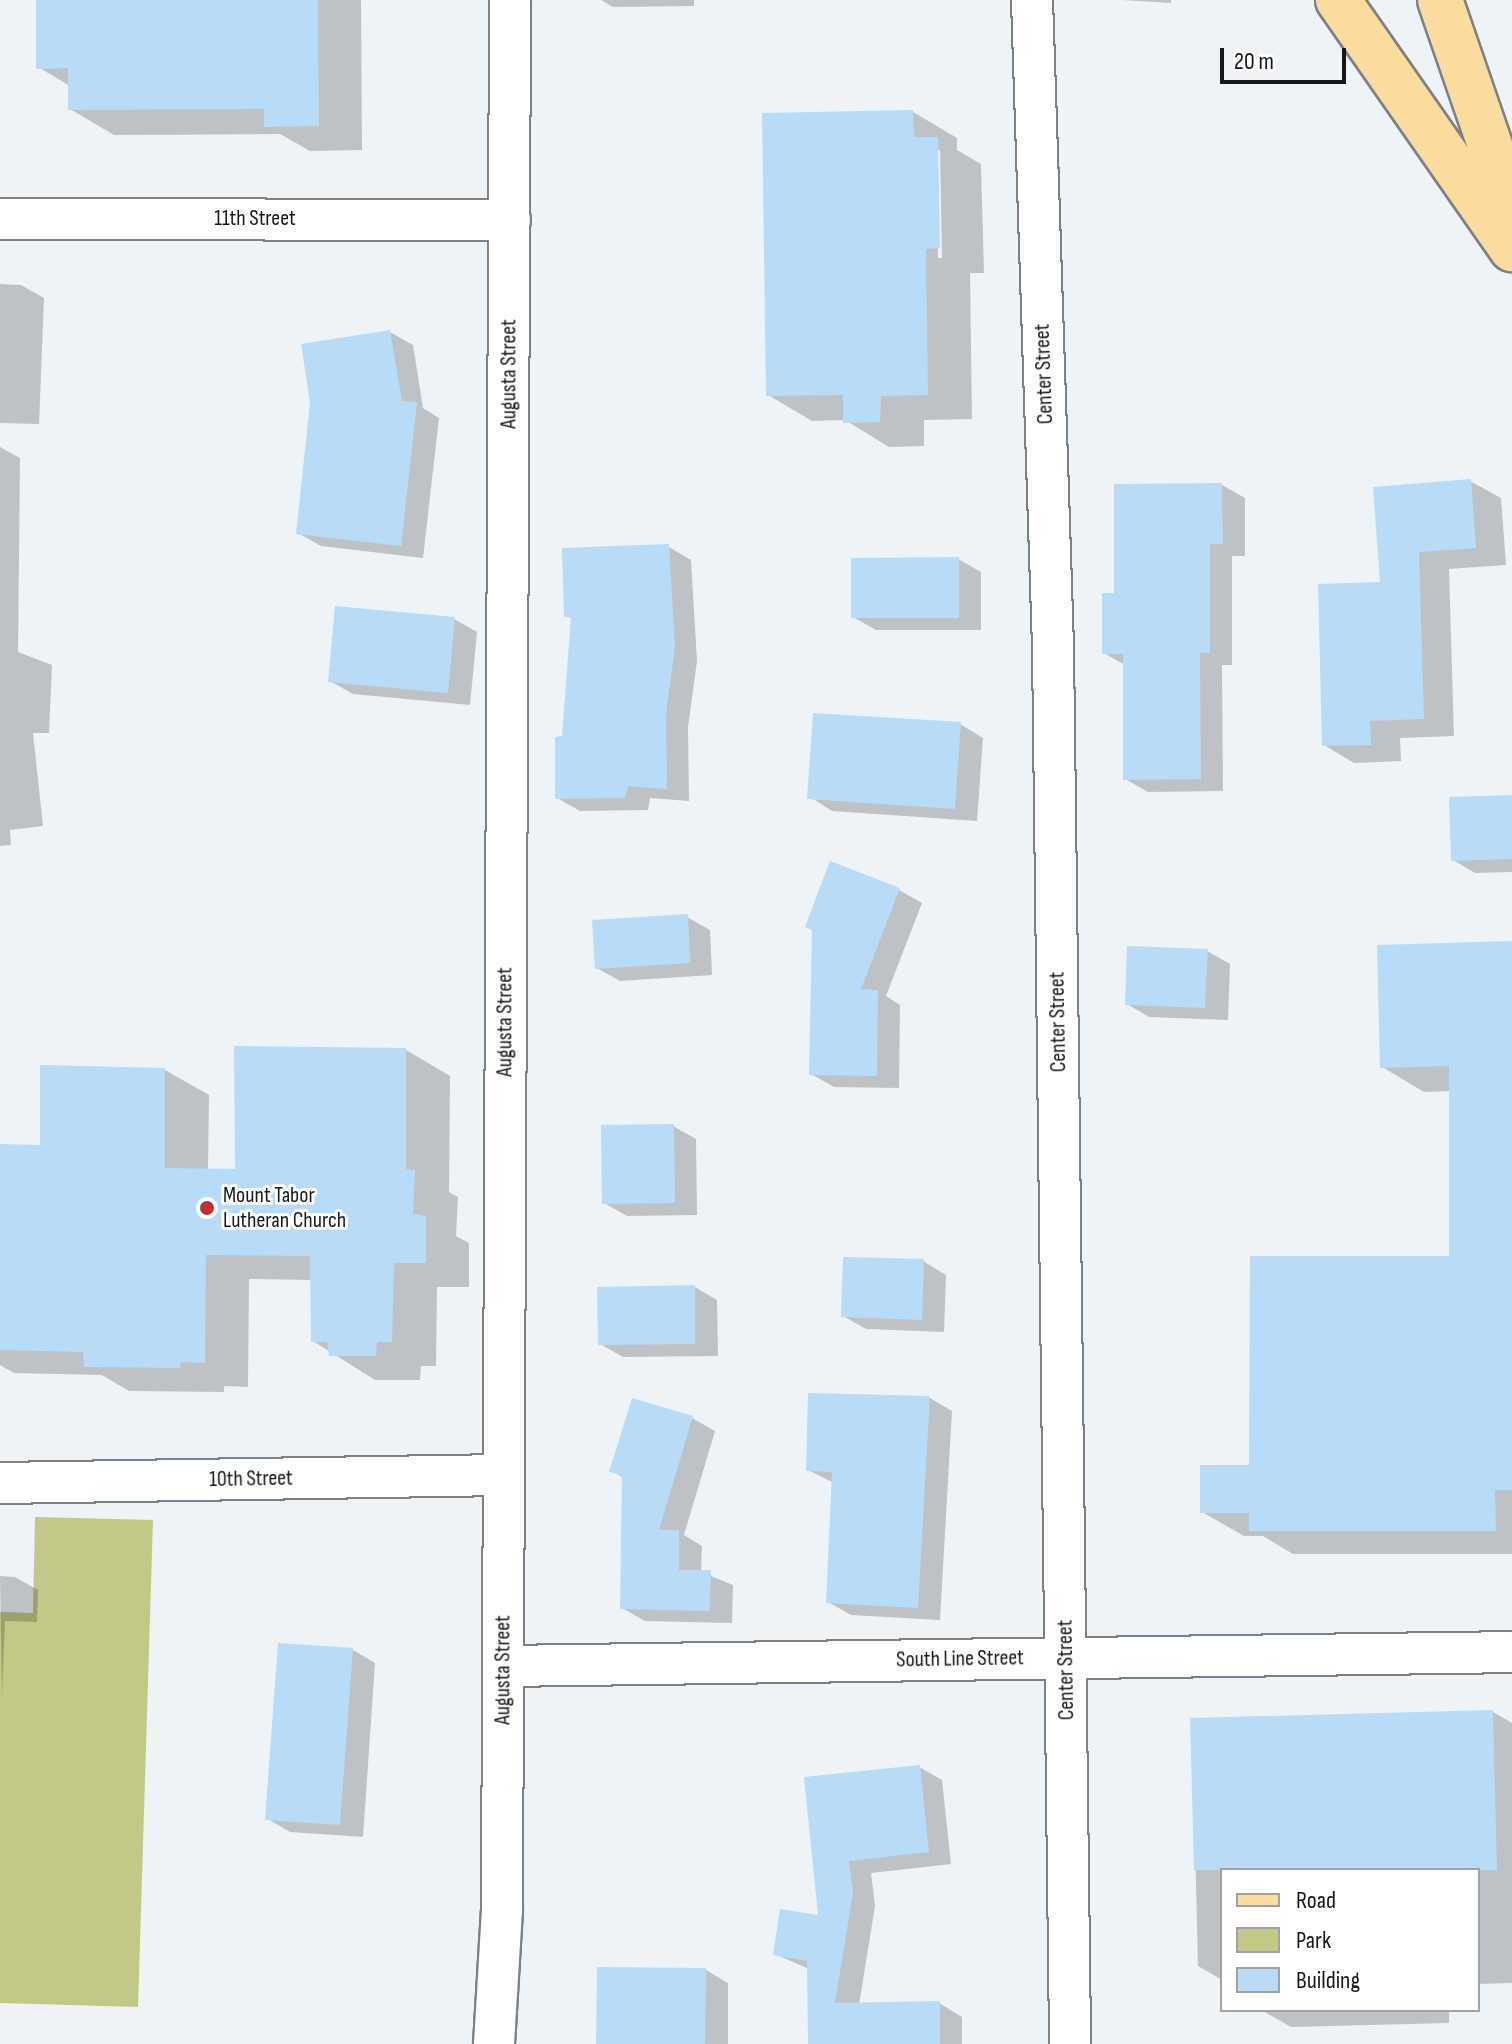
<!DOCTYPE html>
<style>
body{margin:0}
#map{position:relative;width:1512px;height:2044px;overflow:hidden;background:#eef3f8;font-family:"Sofia Sans Condensed",sans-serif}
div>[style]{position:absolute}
.green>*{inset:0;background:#c4c886}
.shadow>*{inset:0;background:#0003}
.building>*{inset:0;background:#b8dbf7}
.roads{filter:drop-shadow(2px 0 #7c8185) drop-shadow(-2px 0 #7c8185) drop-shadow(0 2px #7c8185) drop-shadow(0 -2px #7c8185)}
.street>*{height:40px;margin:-20px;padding:0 20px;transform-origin:20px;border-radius:20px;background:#fff}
.primary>*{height:44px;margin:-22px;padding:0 22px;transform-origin:22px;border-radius:22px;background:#fbdc9c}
.dots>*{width:22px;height:22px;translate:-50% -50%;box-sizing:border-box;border:4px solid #fff;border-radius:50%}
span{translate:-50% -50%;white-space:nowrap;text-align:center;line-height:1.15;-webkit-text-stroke:6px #fff;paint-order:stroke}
.street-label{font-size:22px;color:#151719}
.poi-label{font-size:22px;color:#151719}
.left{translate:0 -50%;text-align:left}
.legend{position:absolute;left:1220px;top:1868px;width:260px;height:144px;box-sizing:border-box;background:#fff;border:2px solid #a1a2a3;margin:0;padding:10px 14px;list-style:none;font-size:24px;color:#151719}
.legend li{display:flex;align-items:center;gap:16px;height:40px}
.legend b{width:40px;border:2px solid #a1a2a3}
.scale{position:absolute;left:1220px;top:48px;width:126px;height:36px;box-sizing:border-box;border:4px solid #151719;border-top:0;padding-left:10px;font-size:24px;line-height:28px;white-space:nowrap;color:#151719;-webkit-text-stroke:6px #fff;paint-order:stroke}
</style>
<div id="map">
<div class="green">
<i style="clip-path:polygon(35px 1517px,153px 1520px,138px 2007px,0 2003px,0 1612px,33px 1613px)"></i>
</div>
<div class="shadow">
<i style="clip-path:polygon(38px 0,361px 0,362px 150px,310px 151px,280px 134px,114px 135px,70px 109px,70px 86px,38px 67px)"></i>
<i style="clip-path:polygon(601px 0,694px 0,694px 6px,613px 7px)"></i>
<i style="clip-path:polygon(1122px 0,1171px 0,1171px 3px)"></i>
<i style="clip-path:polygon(evenodd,913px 112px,957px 138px,957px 150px,981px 164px,984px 273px,970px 273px,972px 419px,924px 420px,924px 446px,889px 447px,845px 420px,812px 421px,768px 395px,913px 112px,936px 150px,940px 150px,942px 258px,938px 258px,936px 150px)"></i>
<i style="clip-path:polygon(0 284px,21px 285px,44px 298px,39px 424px,0 423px)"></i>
<i style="clip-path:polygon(390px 332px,413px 345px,423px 408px,439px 418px,423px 558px,321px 546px,298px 533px,312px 403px)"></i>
<i style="clip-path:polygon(0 447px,20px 458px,18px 652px,52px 665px,49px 733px,33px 733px,43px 826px,10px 830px,11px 845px,0 846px)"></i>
<i style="clip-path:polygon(1470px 481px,1501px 498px,1506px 565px,1449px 569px,1454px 736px,1400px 738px,1401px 761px,1354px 763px,1324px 745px,1383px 584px)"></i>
<i style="clip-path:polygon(1222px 485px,1245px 498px,1245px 556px,1232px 556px,1232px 665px,1222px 665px,1223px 791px,1148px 792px,1125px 779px,1125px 665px,1104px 653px)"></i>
<i style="clip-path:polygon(669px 547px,691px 560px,697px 661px,688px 727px,689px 801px,650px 798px,648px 810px,580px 811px,557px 798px,573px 619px,566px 616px)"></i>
<i style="clip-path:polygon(958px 559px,981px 572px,981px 630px,876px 630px,853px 617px)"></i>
<i style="clip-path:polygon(454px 619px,477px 632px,470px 705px,353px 694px,330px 681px)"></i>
<i style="clip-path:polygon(960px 724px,983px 738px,977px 821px,832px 811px,810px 797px)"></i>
<i style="clip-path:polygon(1512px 797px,1512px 872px,1475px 873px,1453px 860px)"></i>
<i style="clip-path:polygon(899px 890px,922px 903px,886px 996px,900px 1005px,899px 1088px,834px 1087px,811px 1074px)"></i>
<i style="clip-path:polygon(687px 917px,710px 930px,712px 975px,620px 981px,597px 968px)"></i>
<i style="clip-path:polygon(1512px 943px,1512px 1554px,1293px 1554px,1263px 1536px,1244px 1536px,1202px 1512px,1451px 1258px,1451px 1091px,1424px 1092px,1382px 1067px)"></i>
<i style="clip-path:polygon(1207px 951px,1230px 964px,1228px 1020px,1149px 1017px,1127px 1004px)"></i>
<i style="clip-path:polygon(406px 1050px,450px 1076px,449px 1192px,458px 1197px,456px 1236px,469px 1243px,469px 1287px,437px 1287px,436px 1366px,421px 1366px,420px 1380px,375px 1380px,313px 1341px,312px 1280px,249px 1279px,248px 1387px,224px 1386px,224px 1392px,129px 1391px,102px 1375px,14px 1373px,0 1365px,0 1146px,42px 1148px,165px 1070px,209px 1095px,208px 1170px,237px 1171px)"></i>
<i style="clip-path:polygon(673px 1126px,696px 1139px,697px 1215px,627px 1216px,604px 1203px)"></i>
<i style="clip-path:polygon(923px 1261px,946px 1275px,944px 1332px,866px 1329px,843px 1316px)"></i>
<i style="clip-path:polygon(695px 1287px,717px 1300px,718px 1356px,623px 1357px,600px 1344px)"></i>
<i style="clip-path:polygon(930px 1398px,952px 1411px,940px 1620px,851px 1615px,828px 1602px,834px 1483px,808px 1470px)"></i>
<i style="clip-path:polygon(692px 1418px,715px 1431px,684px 1535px,702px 1546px,701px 1572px,733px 1585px,732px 1623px,645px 1621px,622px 1608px,624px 1478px,612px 1471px)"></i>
<i style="clip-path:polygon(0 1576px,15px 1577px,38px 1590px,37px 1622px,5px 1621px,2px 1696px)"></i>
<i style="clip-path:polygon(353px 1650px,375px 1663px,363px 1837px,290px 1832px,268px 1819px)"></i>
<i style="clip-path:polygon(1493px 1712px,1512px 1723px,1512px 1983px,1478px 1984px,1478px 1870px,1222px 1870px,1222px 1980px,1198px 1966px,1192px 1720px)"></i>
<i style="clip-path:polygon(919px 1767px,942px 1780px,951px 1864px,871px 1873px,875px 1906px,859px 2005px,939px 2003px,962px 2017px,962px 2044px,810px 2044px,809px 1969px,775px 1954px,821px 1917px,806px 1778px)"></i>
<i style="clip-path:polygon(706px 1970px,728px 1983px,728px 2044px,598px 2044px)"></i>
<i style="clip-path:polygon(1261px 2010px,1449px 2010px,1449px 2023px,1291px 2027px)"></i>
</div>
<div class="building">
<i style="clip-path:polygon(36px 0,318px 0,319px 126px,264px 127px,264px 109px,68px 110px,68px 68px,36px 69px)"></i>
<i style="clip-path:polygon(913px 110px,914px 137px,938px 137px,940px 248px,926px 249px,928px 395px,881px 396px,880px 422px,843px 423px,843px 395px,766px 396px,762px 113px)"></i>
<i style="clip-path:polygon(390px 330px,402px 401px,417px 402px,401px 546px,296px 534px,310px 403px,301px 344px)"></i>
<i style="clip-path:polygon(1471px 479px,1476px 548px,1419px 552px,1424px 719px,1370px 721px,1371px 745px,1322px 746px,1318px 584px,1380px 582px,1373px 487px)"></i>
<i style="clip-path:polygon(1222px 483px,1223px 544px,1210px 544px,1210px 653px,1200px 653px,1201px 779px,1123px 780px,1123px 654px,1102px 654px,1102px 593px,1114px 593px,1114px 484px)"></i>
<i style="clip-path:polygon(669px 544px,675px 647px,666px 713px,667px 789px,628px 786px,625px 798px,555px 799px,555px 737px,562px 736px,571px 617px,564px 617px,562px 548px)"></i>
<i style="clip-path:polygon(959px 557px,959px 618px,851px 618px,851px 558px)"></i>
<i style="clip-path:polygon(335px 606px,455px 617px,448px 693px,328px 682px)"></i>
<i style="clip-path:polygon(813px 713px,961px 722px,955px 809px,807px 799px)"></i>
<i style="clip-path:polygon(1512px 795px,1512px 859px,1451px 861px,1449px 797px)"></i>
<i style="clip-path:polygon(830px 861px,900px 888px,861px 989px,878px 990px,877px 1076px,809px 1075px,812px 930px,805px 927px)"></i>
<i style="clip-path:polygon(688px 914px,690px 963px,595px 969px,592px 920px)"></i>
<i style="clip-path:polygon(1512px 941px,1512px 1490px,1495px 1490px,1496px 1531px,1249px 1531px,1249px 1513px,1200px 1513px,1200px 1465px,1249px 1465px,1250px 1256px,1449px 1256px,1449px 1066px,1380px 1068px,1377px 945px)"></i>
<i style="clip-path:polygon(1127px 946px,1208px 949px,1205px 1008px,1125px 1005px)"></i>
<i style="clip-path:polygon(234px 1046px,406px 1048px,406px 1169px,415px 1170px,413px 1214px,426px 1216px,426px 1263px,394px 1263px,392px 1342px,377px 1342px,376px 1356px,329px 1356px,327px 1342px,311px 1342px,310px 1256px,206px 1255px,205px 1363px,181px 1362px,180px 1368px,84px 1367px,83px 1352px,0 1350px,0 1144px,40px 1145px,40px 1065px,165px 1068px,165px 1168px,235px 1169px)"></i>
<i style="clip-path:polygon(674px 1124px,675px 1203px,602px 1204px,601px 1125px)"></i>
<i style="clip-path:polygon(843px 1257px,924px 1259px,922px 1320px,841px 1317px)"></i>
<i style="clip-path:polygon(695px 1285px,695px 1344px,598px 1345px,597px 1287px)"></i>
<i style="clip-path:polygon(808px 1393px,930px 1396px,918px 1608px,826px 1603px,832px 1472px,806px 1471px)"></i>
<i style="clip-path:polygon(632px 1398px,693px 1416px,659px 1530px,679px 1530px,679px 1570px,711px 1570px,710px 1611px,620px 1609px,622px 1475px,609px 1472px)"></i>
<i style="clip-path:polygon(278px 1643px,353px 1648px,340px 1825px,265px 1820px)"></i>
<i style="clip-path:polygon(1493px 1710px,1497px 1870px,1194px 1870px,1190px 1718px)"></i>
<i style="clip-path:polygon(920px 1765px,929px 1852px,849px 1861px,853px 1892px,835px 2003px,940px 2001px,940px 2044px,808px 2044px,807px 1961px,773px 1955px,780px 1909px,818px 1915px,804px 1777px)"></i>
<i style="clip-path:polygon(597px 1967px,706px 1968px,705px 2044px,596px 2044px)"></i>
</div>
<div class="roads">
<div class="street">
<i style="left:1032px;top:0;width:647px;rotate:88.14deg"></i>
<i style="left:1053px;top:647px;width:1397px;rotate:89.3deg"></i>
<i style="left:0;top:219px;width:510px;rotate:0.11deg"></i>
<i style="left:0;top:1483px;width:501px;rotate:-0.91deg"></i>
<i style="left:503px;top:1666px;width:1009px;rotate:-0.79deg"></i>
<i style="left:494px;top:2044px;width:133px;rotate:-86.6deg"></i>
<i style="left:502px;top:1911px;width:1911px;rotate:-89.76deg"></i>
</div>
<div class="primary">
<i style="left:1338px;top:0;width:304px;rotate:55.1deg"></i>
<i style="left:1440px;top:0;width:221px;rotate:71deg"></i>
</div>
</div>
<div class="dots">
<i style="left:207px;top:1208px;background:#c03134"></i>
</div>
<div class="street-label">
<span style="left:255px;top:219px">11th Street</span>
<span style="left:509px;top:374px;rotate:-90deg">Augusta Street</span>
<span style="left:1044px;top:374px;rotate:-92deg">Center Street</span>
<span style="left:505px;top:1022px;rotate:-90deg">Augusta Street</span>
<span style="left:1058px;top:1022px;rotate:-91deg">Center Street</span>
<span style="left:251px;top:1479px;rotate:-1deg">10th Street</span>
<span style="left:960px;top:1659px;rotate:-1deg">South Line Street</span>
<span style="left:503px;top:1670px;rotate:-90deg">Augusta Street</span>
<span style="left:1066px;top:1670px;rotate:-91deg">Center Street</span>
</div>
<div class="poi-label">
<span class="left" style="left:223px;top:1208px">Mount Tabor<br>Lutheran Church</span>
</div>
<ul class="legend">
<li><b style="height:10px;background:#fbdc9c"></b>Road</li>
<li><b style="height:22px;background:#c4c886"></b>Park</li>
<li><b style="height:22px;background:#b8dbf7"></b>Building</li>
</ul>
<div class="scale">20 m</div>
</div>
